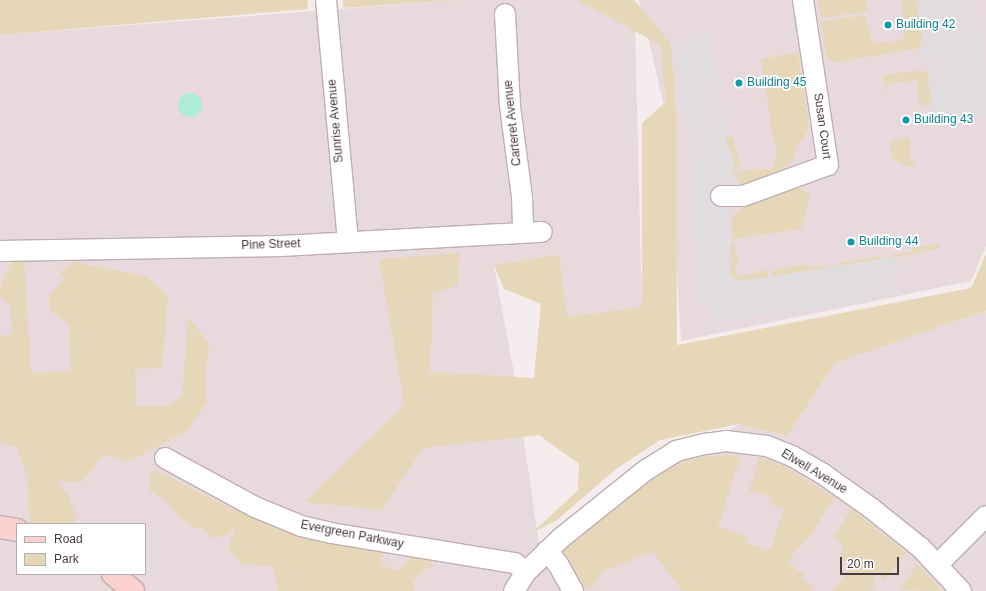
<!DOCTYPE html>
<style>
body{margin:0}
#map{position:relative;width:986px;height:591px;overflow:hidden;background:#f5eced;font-family:Helvetica,sans-serif}
div>[style]{position:absolute}
.residential>*{inset:0;background:#e8dadc}
.green>*{inset:0;background:#e6d7b8}
.parking>*{inset:0;background:#e1dcdd}
.water>*{inset:0;background:#adedd5}
.round{border-radius:50%}
.roads{filter:drop-shadow(1px 0 #c0afb1) drop-shadow(-1px 0 #c0afb1) drop-shadow(0 1px #c0afb1) drop-shadow(0 -1px #c0afb1)}
.street>*{height:20px;margin:-10px;padding:0 10px;transform-origin:10px;border-radius:10px;background:#fff}
.secondary>*{height:22px;margin:-11px;padding:0 11px;transform-origin:11px;border-radius:11px;background:#fbd0d1}
.dots>*{width:11px;height:11px;translate:-50% -50%;box-sizing:border-box;border:2px solid #fff;border-radius:50%}
span{translate:-50% -50%;white-space:nowrap;text-align:center;line-height:1.15;-webkit-text-stroke:3.5px #fff;paint-order:stroke}
.culture-label{font-size:12px;color:#0d838f}
.left{translate:0 -50%;text-align:left}
.street-label{font-size:12px;color:#493a3c}
.legend{position:absolute;left:16px;top:523px;width:130px;height:52px;box-sizing:border-box;background:#fff;border:1px solid #b6b0b1;margin:0;padding:5px 7px;list-style:none;font-size:12px;color:#493a3c}
.legend li{display:flex;align-items:center;gap:8px;height:20px}
.legend b{width:20px;border:1px solid #b6b0b1}
.scale{position:absolute;left:840px;top:557px;width:59px;height:18px;box-sizing:border-box;border:2px solid #493a3c;border-top:0;padding-left:5px;font-size:12px;line-height:14px;white-space:nowrap;color:#493a3c;-webkit-text-stroke:3px #fff;paint-order:stroke}
</style>
<div id="map">
<div class="residential">
<i style="clip-path:polygon(evenodd,457px 0,579px 0,635px 26px,642px 308px,567px 317px,494px 266px,514px 373px,539px 543px,657px 525px,692px 591px,0 591px,0 35px,457px 0,17px 524px,145px 524px,145px 574px,17px 574px,17px 524px)"></i>
<i style="clip-path:polygon(639px 0,986px 0,986px 246px,971px 281px,681px 341px,668px 122px)"></i>
<i style="clip-path:polygon(986px 311px,986px 591px,762px 591px,667px 469px,739px 424px,787px 436px,835px 363px)"></i>
</div>
<div class="green">
<i style="clip-path:polygon(0 0,307px 0,308px 9px,0 35px)"></i>
<i style="clip-path:polygon(343px 0,457px 0,343px 8px)"></i>
<i style="clip-path:polygon(576px 0,634px 0,671px 44px,676px 115px,677px 345px,971px 288px,986px 254px,986px 311px,835px 363px,787px 436px,739px 424px,660px 440px,616px 469px,557px 520px,532px 533px,578px 490px,579px 464px,539px 435px,423px 448px,382px 510px,305px 502px,404px 405px,379px 259px,460px 253px,458px 285px,433px 294px,430px 372px,534px 378px,541px 304px,504px 289px,494px 265px,559px 255px,567px 317px,642px 307px,642px 123px,666px 102px,661px 45px)"></i>
<i style="clip-path:polygon(818px 0,866px 0,868px 9px,863px 12px,821px 18px)"></i>
<i style="clip-path:polygon(916px 0,922px 38px,921px 44px,917px 49px,836px 62px,829px 60px,827px 57px,821px 22px,864px 15px,872px 40px,879px 43px,900px 40px,905px 36px,902px 1px)"></i>
<i style="clip-path:polygon(798px 52px,808px 119px,808px 131px,797px 147px,792px 160px,787px 167px,746px 183px,740px 184px,733px 173px,755px 169px,770px 170px,773px 168px,776px 155px,777px 145px,773px 138px,761px 59px)"></i>
<i style="clip-path:polygon(923px 70px,927px 74px,933px 105px,921px 105px,919px 102px,917px 80px,886px 84px,887px 93px,885px 93px,883px 75px)"></i>
<i style="clip-path:polygon(726px 137px,733px 137px,740px 168px,732px 169px,735px 162px,728px 146px)"></i>
<i style="clip-path:polygon(910px 138px,911px 162px,915px 164px,915px 168px,901px 165px,893px 158px,891px 150px,890px 141px)"></i>
<i style="clip-path:polygon(794px 188px,802px 189px,810px 195px,801px 229px,732px 239px,732px 217px,737px 211px,752px 202px)"></i>
<i style="clip-path:polygon(731px 242px,734px 242px,738px 261px,735px 266px,736px 274px,740px 276px,767px 270px,768px 277px,738px 281px,733px 279px,731px 276px)"></i>
<i style="clip-path:polygon(938px 244px,941px 246px,941px 248px,892px 258px,891px 255px,913px 252px,912px 248px)"></i>
<i style="clip-path:polygon(880px 256px,881px 259px,829px 267px,839px 265px,839px 263px)"></i>
<i style="clip-path:polygon(13px 260px,24px 260px,31px 373px,71px 371px,69px 324px,49px 310px,49px 295px,65px 278px,60px 272px,74px 262px,146px 276px,168px 296px,162px 368px,135px 369px,136px 406px,167px 406px,182px 396px,188px 317px,209px 344px,205px 381px,207px 402px,186px 432px,127px 462px,104px 454px,81px 483px,57px 481px,68px 496px,77px 518px,74px 524px,29px 524px,28px 477px,17px 447px,0 443px,0 336px,13px 334px,10px 305px,0 297px,0 287px)"></i>
<i style="clip-path:polygon(806px 264px,807px 268px,825px 265px,826px 268px,772px 276px,771px 271px)"></i>
<i style="clip-path:polygon(741px 455px,718px 527px,748px 536px,746px 543px,770px 550px,784px 509px,772px 505px,771px 499px,768px 496px,749px 491px,759px 457px,782px 465px,834px 497px,813px 532px,794px 553px,789px 563px,803px 574px,804px 577px,803px 579px,814px 588px,812px 591px,682px 591px,653px 552px,602px 572px,594px 586px,581px 591px,559px 552px,616px 506px,667px 469px,689px 460px,711px 456px)"></i>
<i style="clip-path:polygon(157px 471px,224px 505px,314px 540px,383px 553px,380px 565px,400px 571px,411px 557px,430px 560px,433px 566px,423px 570px,413px 582px,415px 591px,278px 591px,274px 567px,242px 564px,228px 549px,235px 527px,225px 536px,212px 538px,204px 529px,191px 526px,176px 514px,166px 501px,150px 491px,150px 472px)"></i>
<i style="clip-path:polygon(852px 509px,906px 553px,884px 580px,880px 574px,875px 575px,873px 582px,875px 586px,871px 591px,833px 591px,851px 566px,839px 557px,843px 549px,843px 545px,833px 537px)"></i>
<i style="clip-path:polygon(917px 564px,938px 587px,942px 591px,900px 590px)"></i>
</div>
<div class="parking">
<i style="clip-path:polygon(916px 0,975px 0,986px 71px,986px 115px,935px 123px)"></i>
<i style="clip-path:polygon(710px 30px,727px 142px,735px 162px,732px 169px,734px 181px,732px 217px,731px 276px,733px 278px,742px 281px,897px 257px,899px 272px,895px 276px,899px 296px,711px 323px,709px 302px,695px 304px,693px 168px,673px 41px,691px 38px,693px 34px)"></i>
</div>
<div class="water">
<i class="round" style="left:178px;top:93px;width:24px;height:24px"></i>
</div>
<div class="roads">
<div class="street">
<i style="left:326px;top:0;width:243px;rotate:84.8deg"></i>
<i style="left:505px;top:14px;width:92px;rotate:86.9deg"></i>
<i style="left:510px;top:106px;width:92px;rotate:82.5deg"></i>
<i style="left:522px;top:197px;width:35px;rotate:88deg"></i>
<i style="left:721px;top:196px;width:22px"></i>
<i style="left:743px;top:196px;width:90px;rotate:-20deg"></i>
<i style="left:828px;top:165px;width:167px;rotate:-98.6deg"></i>
<i style="left:0;top:251px;width:281px;rotate:-1deg"></i>
<i style="left:281px;top:246px;width:261px;rotate:-3.1deg"></i>
<i style="left:165px;top:458px;width:102px;rotate:28.6deg"></i>
<i style="left:255px;top:507px;width:50px;rotate:22.4deg"></i>
<i style="left:301px;top:526px;width:31px;rotate:13deg"></i>
<i style="left:331px;top:533px;width:186px;rotate:9.3deg"></i>
<i style="left:515px;top:563px;width:14px;rotate:39deg"></i>
<i style="left:547px;top:551px;width:17px;rotate:50deg"></i>
<i style="left:558px;top:564px;width:31px;rotate:61deg"></i>
<i style="left:937px;top:565px;width:69px;rotate:-45deg"></i>
<i style="left:514px;top:591px;width:22px;rotate:-58deg"></i>
<i style="left:526px;top:572px;width:49px;rotate:-44.2deg"></i>
<i style="left:561px;top:538px;width:109px;rotate:-38.7deg"></i>
<i style="left:646px;top:470px;width:36px;rotate:-32deg"></i>
<i style="left:676px;top:451px;width:30px;rotate:-14deg"></i>
<i style="left:705px;top:444px;width:21px;rotate:-8deg"></i>
<i style="left:726px;top:441px;width:41px;rotate:7deg"></i>
<i style="left:767px;top:446px;width:27px;rotate:22deg"></i>
<i style="left:792px;top:456px;width:36px;rotate:30deg"></i>
<i style="left:823px;top:474px;width:59px;rotate:35.3deg"></i>
<i style="left:871px;top:508px;width:64px;rotate:38.7deg"></i>
<i style="left:921px;top:548px;width:59px;rotate:47.1deg"></i>
</div>
<div class="secondary">
<i style="left:0;top:527px;width:17px;rotate:10deg"></i>
<i style="left:113px;top:574px;width:26px;rotate:40deg"></i>
</div>
</div>
<div class="dots">
<i style="left:888px;top:25px;background:#0f9aa8"></i>
<i style="left:739px;top:83px;background:#0f9aa8"></i>
<i style="left:906px;top:120px;background:#0f9aa8"></i>
<i style="left:851px;top:242px;background:#0f9aa8"></i>
</div>
<div class="culture-label">
<span class="left" style="left:896px;top:25px">Building 42</span>
<span class="left" style="left:747px;top:83px">Building 45</span>
<span class="left" style="left:914px;top:120px">Building 43</span>
<span class="left" style="left:859px;top:242px">Building 44</span>
</div>
<div class="street-label">
<span style="left:336px;top:121px;rotate:-95deg">Sunrise Avenue</span>
<span style="left:513px;top:123px;rotate:-96deg">Carteret Avenue</span>
<span style="left:822px;top:126px;rotate:82deg">Susan Court</span>
<span style="left:271px;top:245px;rotate:-2deg">Pine Street</span>
<span style="left:814px;top:472px;rotate:31deg">Elwell Avenue</span>
<span style="left:352px;top:535px;rotate:11deg">Evergreen Parkway</span>
</div>
<ul class="legend">
<li><b style="height:5px;background:#fbd0d1"></b>Road</li>
<li><b style="height:11px;background:#e6d7b8"></b>Park</li>
</ul>
<div class="scale">20 m</div>
</div>
